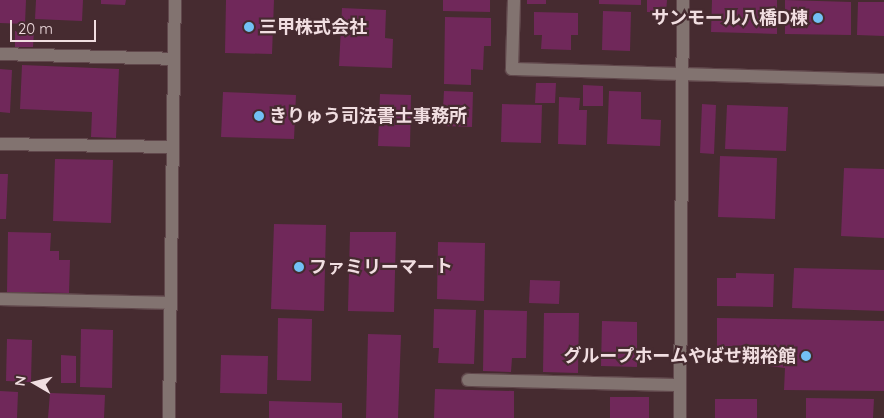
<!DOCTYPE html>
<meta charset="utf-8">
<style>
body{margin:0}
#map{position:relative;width:884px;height:418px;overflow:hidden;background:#462b30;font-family:Quicksand,"Noto Sans JP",sans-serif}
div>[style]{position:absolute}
.building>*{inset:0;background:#70285a}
.roads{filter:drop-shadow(1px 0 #61484c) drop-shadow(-1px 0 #61484c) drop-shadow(0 1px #61484c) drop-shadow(0 -1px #61484c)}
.minor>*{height:12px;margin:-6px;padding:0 6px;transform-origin:6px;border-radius:6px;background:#827370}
.dots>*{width:14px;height:14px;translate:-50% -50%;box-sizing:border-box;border:2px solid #462b30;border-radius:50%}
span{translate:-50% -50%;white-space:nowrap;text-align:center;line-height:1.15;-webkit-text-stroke:4.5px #462b30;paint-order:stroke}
.poi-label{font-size:18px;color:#f1dee1;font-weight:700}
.right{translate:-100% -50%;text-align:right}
.left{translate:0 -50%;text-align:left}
.north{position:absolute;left:10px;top:358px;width:50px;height:50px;-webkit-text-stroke:4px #462b30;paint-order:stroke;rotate:278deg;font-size:14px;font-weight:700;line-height:20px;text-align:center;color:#f1dee1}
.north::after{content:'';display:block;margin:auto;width:18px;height:22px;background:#f1dee1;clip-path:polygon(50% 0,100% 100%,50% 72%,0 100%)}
.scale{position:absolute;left:10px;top:20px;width:86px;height:22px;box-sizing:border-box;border:2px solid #f1dee1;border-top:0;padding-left:6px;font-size:15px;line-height:18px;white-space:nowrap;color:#f1dee1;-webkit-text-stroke:4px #462b30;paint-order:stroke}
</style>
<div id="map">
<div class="building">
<i style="clip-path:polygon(0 0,26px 0,25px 24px,0 23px)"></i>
<i style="clip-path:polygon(36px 0,83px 0,82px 21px,35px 19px)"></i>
<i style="clip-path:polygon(101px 0,126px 0,125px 5px,101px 4px)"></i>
<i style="clip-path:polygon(226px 0,274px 0,272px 54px,225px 53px)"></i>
<i style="clip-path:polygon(443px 0,490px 0,490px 12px,443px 11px)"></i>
<i style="clip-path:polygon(527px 0,546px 0,546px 4px,527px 4px)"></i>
<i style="clip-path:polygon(599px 0,641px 0,641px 5px,599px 4px)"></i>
<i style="clip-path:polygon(647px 0,667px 0,666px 13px,647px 12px)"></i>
<i style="clip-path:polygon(712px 0,777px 0,777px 34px,711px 32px)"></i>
<i style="clip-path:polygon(785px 0,851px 2px,851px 35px,785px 34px)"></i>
<i style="clip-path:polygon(858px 2px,884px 2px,884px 36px,857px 35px)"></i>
<i style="clip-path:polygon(342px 8px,386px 10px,385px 38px,393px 39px,392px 68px,339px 66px)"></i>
<i style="clip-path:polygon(603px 11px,631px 12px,630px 51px,602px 50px)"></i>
<i style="clip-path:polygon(534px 12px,578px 13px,578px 35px,571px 35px,571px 50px,541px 49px,542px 35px,534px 35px)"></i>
<i style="clip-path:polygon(445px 17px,491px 18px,491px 46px,484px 46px,483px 70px,471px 69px,471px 85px,444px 84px)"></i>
<i style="clip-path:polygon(15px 31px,34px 31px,33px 47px,15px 47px)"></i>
<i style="clip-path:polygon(22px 65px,119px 69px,116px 138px,91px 137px,92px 112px,20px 109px)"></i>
<i style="clip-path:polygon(0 69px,12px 70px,10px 113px,0 112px)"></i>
<i style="clip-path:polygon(536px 83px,556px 83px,555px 103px,535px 103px)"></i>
<i style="clip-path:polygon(583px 85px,603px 86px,603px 106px,583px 106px)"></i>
<i style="clip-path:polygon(444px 91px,473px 92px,472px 127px,442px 126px)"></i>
<i style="clip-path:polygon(609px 91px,641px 92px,641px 119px,661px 120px,660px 146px,607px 144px)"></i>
<i style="clip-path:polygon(223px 92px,296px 95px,294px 139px,221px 137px)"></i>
<i style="clip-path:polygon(380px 94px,411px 95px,410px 147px,378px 146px)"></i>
<i style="clip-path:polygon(559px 97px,580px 98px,579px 110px,587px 110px,586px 145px,558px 144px)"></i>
<i style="clip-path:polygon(502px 104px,542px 105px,541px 143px,501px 142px)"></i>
<i style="clip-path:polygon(702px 104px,716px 105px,714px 154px,700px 153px)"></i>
<i style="clip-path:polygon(727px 105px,788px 107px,786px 151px,725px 149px)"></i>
<i style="clip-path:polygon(720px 156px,777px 158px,775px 219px,718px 217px)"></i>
<i style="clip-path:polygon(55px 159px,113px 160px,111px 223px,53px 221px)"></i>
<i style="clip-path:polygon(844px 168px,884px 169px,884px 238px,841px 236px)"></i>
<i style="clip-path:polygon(0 174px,8px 174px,6px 219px,0 219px)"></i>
<i style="clip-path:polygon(274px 224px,326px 225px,324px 311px,271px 309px)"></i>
<i style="clip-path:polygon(8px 232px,51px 233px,50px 251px,59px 251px,59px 260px,70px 260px,69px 293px,7px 292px)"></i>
<i style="clip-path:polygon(350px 232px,396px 232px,394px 312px,348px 311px)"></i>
<i style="clip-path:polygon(438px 242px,485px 243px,484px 301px,437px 299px)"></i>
<i style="clip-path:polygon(794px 268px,884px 270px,884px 311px,792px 308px)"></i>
<i style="clip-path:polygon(736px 273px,774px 274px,773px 307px,717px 306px,717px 278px,736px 278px)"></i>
<i style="clip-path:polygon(530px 280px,560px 281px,559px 304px,529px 303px)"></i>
<i style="clip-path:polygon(434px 309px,476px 310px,474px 364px,438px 363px,439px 348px,433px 348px)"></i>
<i style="clip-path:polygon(484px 310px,527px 311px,526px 358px,512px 358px,511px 372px,483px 371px)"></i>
<i style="clip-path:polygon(544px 313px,579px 313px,578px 373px,543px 372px)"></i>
<i style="clip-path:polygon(278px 318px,312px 319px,311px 381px,277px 380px)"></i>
<i style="clip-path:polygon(717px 318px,884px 321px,884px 391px,784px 390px,785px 368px,728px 361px,728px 350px,717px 350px)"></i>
<i style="clip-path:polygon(602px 321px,637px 322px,637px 367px,601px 366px)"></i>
<i style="clip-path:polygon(81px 329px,113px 330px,112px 388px,80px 387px)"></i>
<i style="clip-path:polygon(368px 334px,401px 335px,398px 418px,366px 418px)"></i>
<i style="clip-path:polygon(7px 339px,32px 340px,31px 382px,6px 381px)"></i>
<i style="clip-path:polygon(61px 355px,76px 356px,76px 383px,61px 383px)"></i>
<i style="clip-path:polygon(221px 355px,268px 356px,267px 394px,220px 393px)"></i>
<i style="clip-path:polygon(435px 389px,514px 391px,514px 418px,434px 418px)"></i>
<i style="clip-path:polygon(0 391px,18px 392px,17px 418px,0 418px)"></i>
<i style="clip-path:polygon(50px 393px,105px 395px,104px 418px,48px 418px)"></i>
<i style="clip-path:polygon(610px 397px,649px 397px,649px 418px,610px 418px)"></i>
<i style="clip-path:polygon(806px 398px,874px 399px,873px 418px,806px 418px)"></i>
<i style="clip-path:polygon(715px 399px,757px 399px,757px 418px,715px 418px)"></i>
<i style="clip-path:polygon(269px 401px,342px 403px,342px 418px,269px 418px)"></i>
</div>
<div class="roads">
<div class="minor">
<i style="left:514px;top:0;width:69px;rotate:91.7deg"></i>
<i style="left:512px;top:69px;width:372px;rotate:1.7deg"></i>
<i style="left:0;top:54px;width:174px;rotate:1.6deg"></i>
<i style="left:0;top:144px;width:172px;rotate:1deg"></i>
<i style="left:0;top:299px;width:170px;rotate:1.3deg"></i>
<i style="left:468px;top:380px;width:212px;rotate:1.4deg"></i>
<i style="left:169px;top:418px;width:418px;rotate:-89.2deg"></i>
<i style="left:680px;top:418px;width:418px;rotate:-89.6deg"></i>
</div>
</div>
<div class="dots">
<i style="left:818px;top:18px;background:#72c1f5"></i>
<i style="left:249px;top:27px;background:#72c1f5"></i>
<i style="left:259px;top:116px;background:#72c1f5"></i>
<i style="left:299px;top:267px;background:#72c1f5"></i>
<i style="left:806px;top:356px;background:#72c1f5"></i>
</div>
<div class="poi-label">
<span class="right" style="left:808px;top:18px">サンモール八橋D棟</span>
<span class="left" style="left:259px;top:27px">三甲株式会社</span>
<span class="left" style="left:269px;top:116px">きりゅう司法書士事務所</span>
<span class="left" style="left:309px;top:267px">ファミリーマート</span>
<span class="right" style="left:796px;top:356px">グループホームやばせ翔裕館</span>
</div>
<div class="north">N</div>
<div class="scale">20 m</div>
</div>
